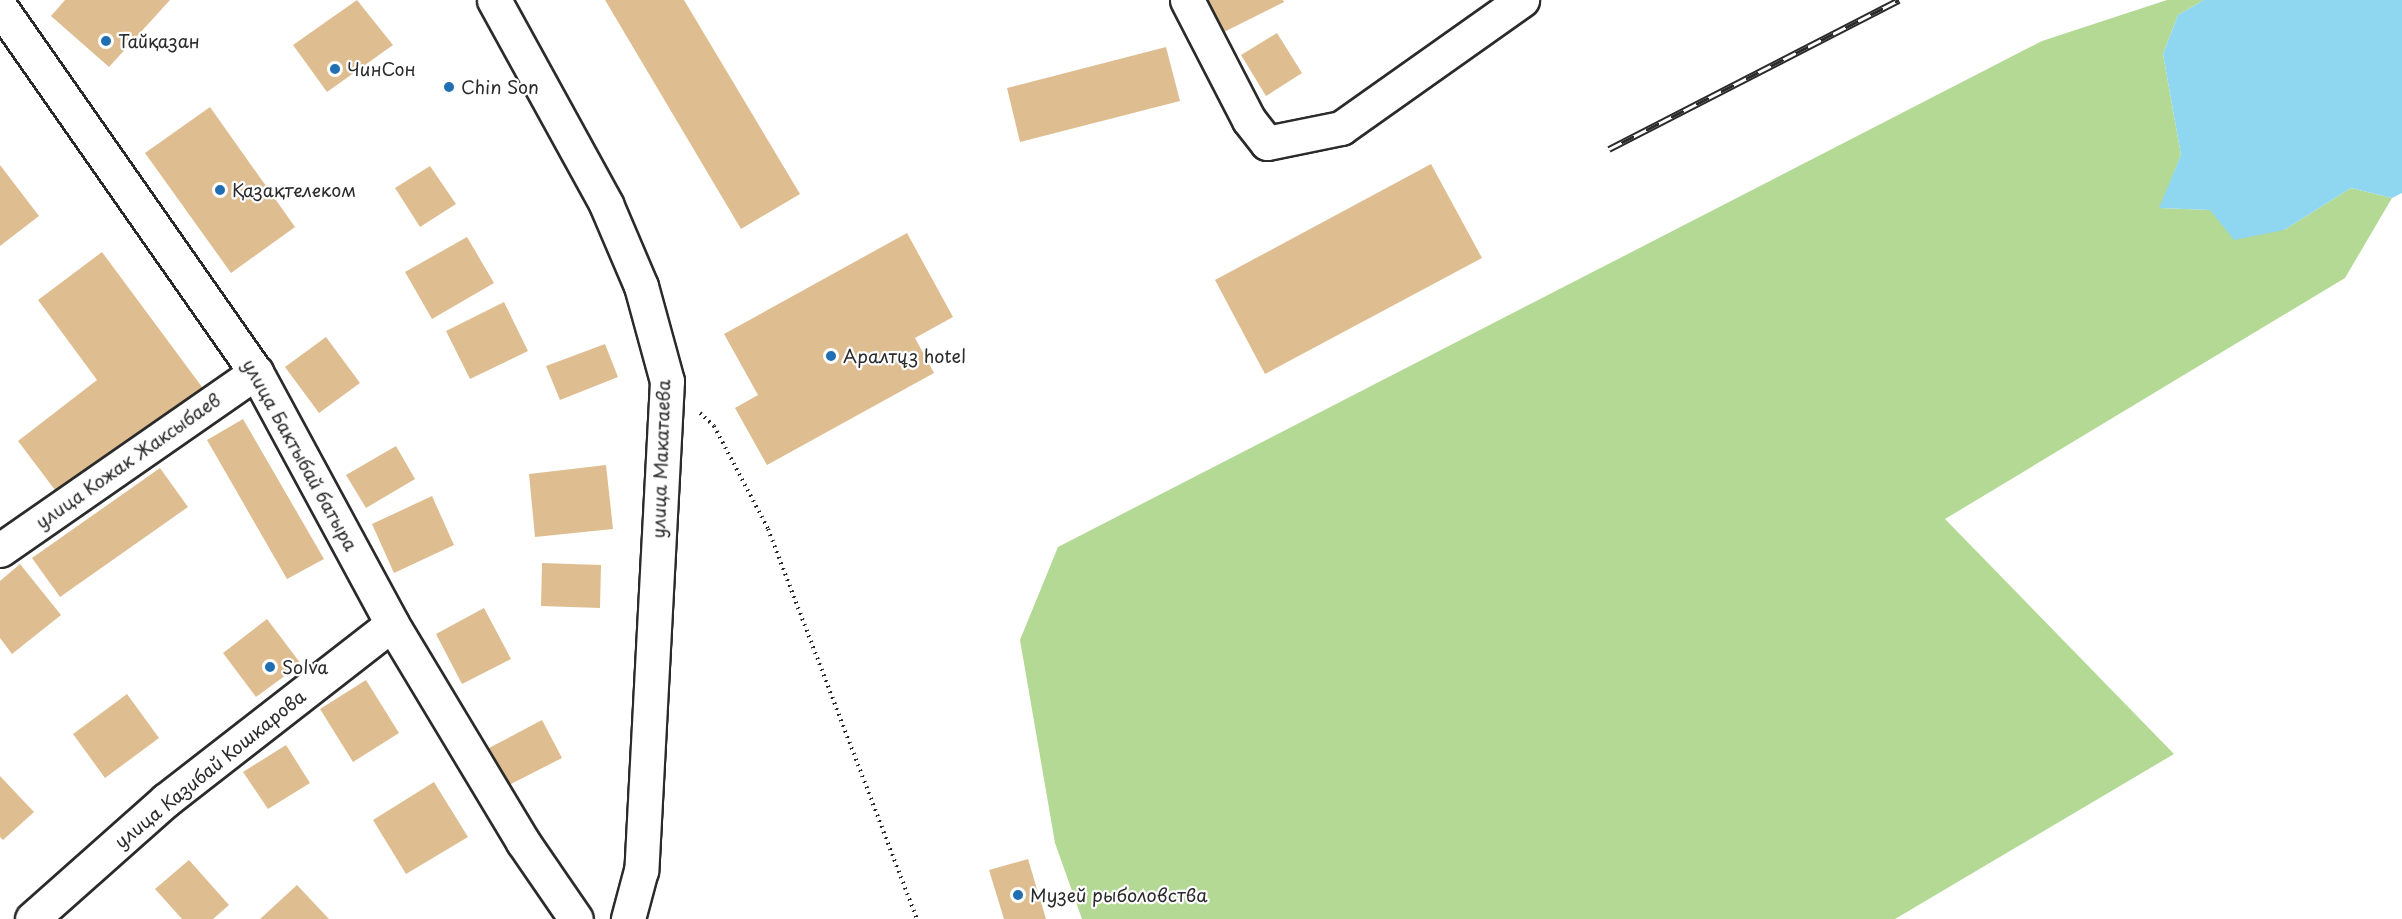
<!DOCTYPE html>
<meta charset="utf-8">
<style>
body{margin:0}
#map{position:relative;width:2402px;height:919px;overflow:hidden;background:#fff;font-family:"Playpen Sans",sans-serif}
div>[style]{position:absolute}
.green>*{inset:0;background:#b3d994}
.water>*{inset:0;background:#8fd6f1}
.building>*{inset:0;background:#debe91}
.path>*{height:4px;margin-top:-2px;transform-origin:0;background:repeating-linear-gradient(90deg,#2b2b2b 0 1.5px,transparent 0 6px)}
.roads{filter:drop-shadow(2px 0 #2b2b2b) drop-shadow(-2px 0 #2b2b2b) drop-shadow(0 2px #2b2b2b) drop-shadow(0 -2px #2b2b2b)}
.minor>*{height:33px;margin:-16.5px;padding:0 16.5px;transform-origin:16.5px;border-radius:16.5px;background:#fff}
.rail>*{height:7px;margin-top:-3.5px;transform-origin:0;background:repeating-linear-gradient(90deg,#fff 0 14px,#2b2b2b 0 28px);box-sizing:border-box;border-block:2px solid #2b2b2b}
.dots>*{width:16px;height:16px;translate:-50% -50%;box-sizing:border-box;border:3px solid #fff;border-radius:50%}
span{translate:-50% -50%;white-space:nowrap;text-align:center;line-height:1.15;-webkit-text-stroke:4.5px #fff;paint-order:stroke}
.poi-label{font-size:18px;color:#2b2b2b}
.left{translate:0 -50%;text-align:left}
.street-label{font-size:18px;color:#2b2b2b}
</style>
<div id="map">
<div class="green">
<i style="clip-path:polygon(2167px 0,2204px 0,2178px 15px,2163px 54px,2181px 155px,2160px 208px,2210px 210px,2284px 230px,2351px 188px,2392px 198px,2345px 278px,1945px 519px,2174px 754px,1895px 919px,1082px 919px,1055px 843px,1020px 640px,1058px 547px,2042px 41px)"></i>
</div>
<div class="water">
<i style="clip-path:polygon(2204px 0,2402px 0,2402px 193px,2392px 198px,2351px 188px,2284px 230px,2234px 240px,2210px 210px,2159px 208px,2181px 155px,2163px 54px,2178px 15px)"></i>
</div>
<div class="building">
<i style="clip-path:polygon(65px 0,170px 0,109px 67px,51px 16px)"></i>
<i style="clip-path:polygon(357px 0,393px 45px,327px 92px,293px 45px)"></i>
<i style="clip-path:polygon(605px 0,684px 0,800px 194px,741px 229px)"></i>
<i style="clip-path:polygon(1205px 0,1283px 0,1284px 2px,1222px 33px)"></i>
<i style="clip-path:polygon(1277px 33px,1302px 73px,1266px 96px,1241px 55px)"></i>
<i style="clip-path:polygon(1166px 47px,1180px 101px,1020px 142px,1007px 88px)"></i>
<i style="clip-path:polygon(210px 107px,295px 227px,231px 273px,145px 153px)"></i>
<i style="clip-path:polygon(1431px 164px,1482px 258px,1265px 374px,1215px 280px)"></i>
<i style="clip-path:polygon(0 165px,39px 216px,0 246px)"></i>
<i style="clip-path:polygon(430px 166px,456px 204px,420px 227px,395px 188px)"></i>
<i style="clip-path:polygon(907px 233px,953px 317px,915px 338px,934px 373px,767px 465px,735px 408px,758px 395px,724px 334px)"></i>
<i style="clip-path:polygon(467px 237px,494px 283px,432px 319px,405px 272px)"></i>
<i style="clip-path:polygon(102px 252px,205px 391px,61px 498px,18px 441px,97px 380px,38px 300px)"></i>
<i style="clip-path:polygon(504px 302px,528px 351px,470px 379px,446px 331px)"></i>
<i style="clip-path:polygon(326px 337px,360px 383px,319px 413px,285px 367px)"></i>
<i style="clip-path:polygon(605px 344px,618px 377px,560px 400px,546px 366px)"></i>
<i style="clip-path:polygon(243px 419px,324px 559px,287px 579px,207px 440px)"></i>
<i style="clip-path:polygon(396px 446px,415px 479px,366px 508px,346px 475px)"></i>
<i style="clip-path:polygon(606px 465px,613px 529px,535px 537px,529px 474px)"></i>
<i style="clip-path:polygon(160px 468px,188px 507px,60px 597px,32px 558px)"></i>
<i style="clip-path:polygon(432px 496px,454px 545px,394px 573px,372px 524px)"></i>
<i style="clip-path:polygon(542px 563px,601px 565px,600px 608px,541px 606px)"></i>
<i style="clip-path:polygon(20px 564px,61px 615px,12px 654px,0 638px,0 581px)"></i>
<i style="clip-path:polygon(484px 608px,511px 659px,462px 684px,436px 634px)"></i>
<i style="clip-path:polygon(267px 619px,301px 664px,256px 697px,223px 653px)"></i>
<i style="clip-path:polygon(366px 680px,399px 733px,353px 762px,320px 709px)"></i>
<i style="clip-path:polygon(127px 694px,159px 738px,105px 778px,73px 734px)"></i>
<i style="clip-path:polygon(542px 720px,562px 758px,509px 785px,489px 748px)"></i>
<i style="clip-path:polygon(286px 745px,310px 783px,268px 809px,243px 772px)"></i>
<i style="clip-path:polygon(0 776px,34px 812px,3px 840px,0 837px)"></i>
<i style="clip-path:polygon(434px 782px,468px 837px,406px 874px,373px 820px)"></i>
<i style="clip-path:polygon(1028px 859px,1046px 919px,1004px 919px,989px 870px)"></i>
<i style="clip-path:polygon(189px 860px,229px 905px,213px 919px,182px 919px,155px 889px)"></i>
<i style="clip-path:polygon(297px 885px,329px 919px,260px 919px)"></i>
</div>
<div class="path">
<i style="left:700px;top:413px;width:19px;rotate:43deg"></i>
<i style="left:714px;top:426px;width:116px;rotate:62.3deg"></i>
<i style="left:768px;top:529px;width:417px;rotate:69.1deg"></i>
</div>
<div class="roads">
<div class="minor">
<i style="left:494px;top:0;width:233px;rotate:61.2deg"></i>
<i style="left:606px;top:204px;width:89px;rotate:66.9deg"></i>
<i style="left:641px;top:286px;width:98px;rotate:74.7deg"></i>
<i style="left:667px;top:381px;width:490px;rotate:93deg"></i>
<i style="left:641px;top:870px;width:51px;rotate:104.9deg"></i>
<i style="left:1187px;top:0;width:135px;rotate:62.7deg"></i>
<i style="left:1249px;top:120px;width:29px;rotate:52deg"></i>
<i style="left:1267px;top:143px;width:76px;rotate:-11.5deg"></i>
<i style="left:1341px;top:128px;width:222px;rotate:-35.3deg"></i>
<i style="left:0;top:7px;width:446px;rotate:55deg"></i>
<i style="left:256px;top:372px;width:286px;rotate:61.6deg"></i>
<i style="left:392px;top:624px;width:254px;rotate:59deg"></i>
<i style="left:523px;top:842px;width:93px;rotate:55.5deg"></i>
<i style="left:0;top:550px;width:312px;rotate:-34.8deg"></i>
<i style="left:32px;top:919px;width:179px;rotate:-41.6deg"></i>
<i style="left:166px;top:800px;width:286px;rotate:-37.9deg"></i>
</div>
</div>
<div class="rail">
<i style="left:1609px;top:149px;width:326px;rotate:-27.2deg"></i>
</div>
<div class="dots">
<i style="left:106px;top:41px;background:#1f6fb2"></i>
<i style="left:335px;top:69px;background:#1f6fb2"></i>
<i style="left:449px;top:87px;background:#1f6fb2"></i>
<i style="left:220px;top:190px;background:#1f6fb2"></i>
<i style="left:831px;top:356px;background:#1f6fb2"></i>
<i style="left:270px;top:667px;background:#1f6fb2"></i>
<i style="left:1018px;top:895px;background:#1f6fb2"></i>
</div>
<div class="poi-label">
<span class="left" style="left:118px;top:41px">Тайқазан</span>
<span class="left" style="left:347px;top:69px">ЧинСон</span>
<span class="left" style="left:461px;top:87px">Chin Son</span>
<span class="left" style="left:232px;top:190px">Қазақтелеком</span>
<span class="left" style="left:843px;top:356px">Аралтұз hotel</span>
<span class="left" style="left:282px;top:667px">Solva</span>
<span class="left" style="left:1030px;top:895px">Музей рыболовства</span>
</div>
<div class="street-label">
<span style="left:300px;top:455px;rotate:61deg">улица Бактыбай батыра</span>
<span style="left:661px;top:459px;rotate:-88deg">улица Макатаева</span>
<span style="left:128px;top:461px;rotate:-35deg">улица Кожак Жаксыбаев</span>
<span style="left:210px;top:769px;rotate:-39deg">улица Казибай Кошкарова</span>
</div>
</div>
